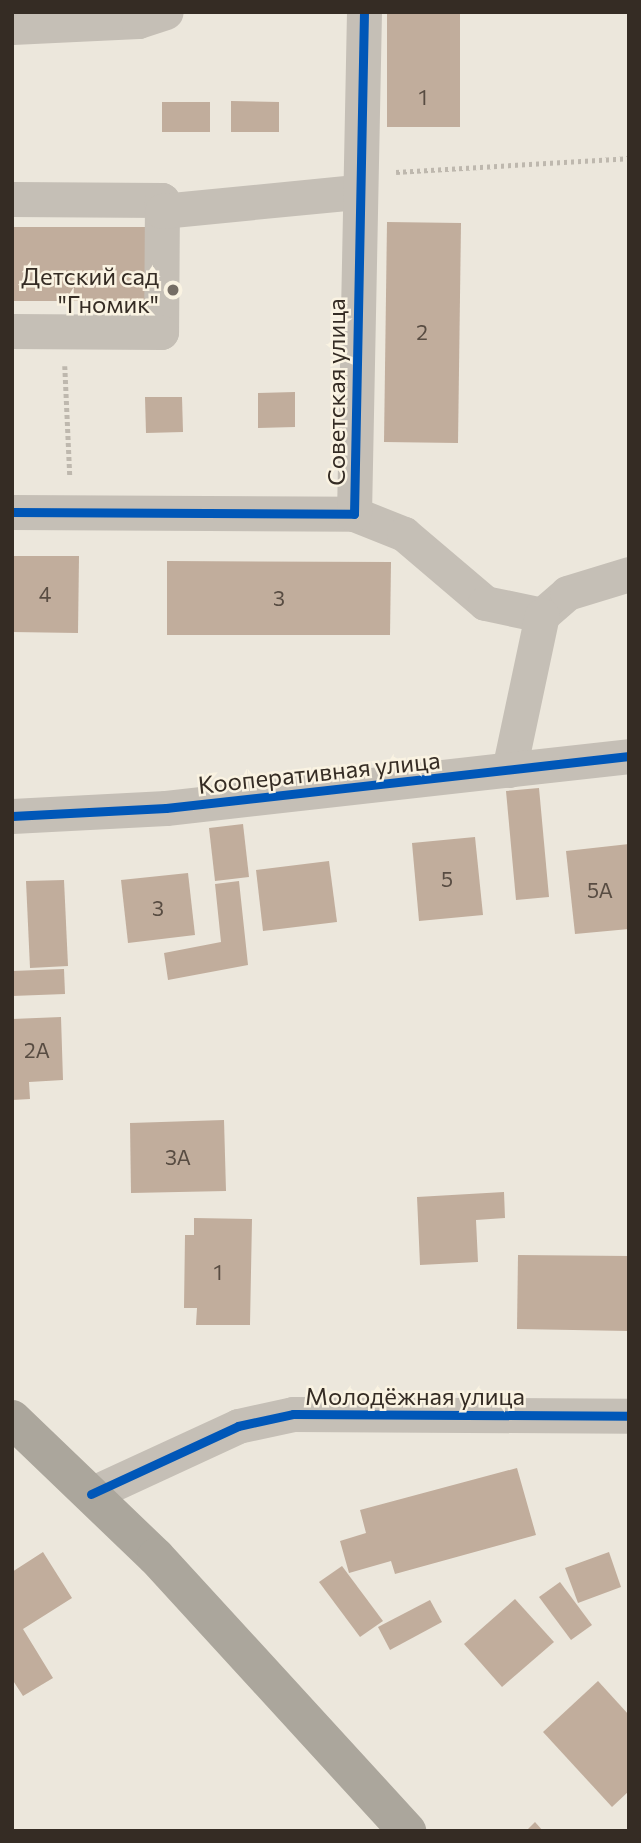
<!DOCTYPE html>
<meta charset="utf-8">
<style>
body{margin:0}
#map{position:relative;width:641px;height:1843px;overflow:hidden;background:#ece7dc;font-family:Commissioner,sans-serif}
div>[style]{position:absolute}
.building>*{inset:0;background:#c1ad9c}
.path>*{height:4.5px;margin-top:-2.25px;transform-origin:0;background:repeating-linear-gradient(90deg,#beb8ae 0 3.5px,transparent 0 7px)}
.minor>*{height:35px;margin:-17.5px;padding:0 17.5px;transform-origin:17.5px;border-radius:17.5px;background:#c5bfb6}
.highway>*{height:38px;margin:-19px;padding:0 19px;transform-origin:19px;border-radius:19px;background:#aba69c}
.cycleway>*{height:9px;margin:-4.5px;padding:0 4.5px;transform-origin:4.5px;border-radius:4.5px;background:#0057b8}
.dots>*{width:19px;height:19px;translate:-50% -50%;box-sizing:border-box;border:4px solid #faf3e2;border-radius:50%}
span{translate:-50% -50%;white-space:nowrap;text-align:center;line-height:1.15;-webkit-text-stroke:5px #faf3e2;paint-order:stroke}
.number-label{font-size:21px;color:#584c42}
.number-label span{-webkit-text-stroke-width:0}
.poi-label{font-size:24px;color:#352c24}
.right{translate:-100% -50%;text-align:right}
.street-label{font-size:24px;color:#352c24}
.frame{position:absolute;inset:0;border:14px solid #352c24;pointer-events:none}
</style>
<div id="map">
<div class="building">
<i style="clip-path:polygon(387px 12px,460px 12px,460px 127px,387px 127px)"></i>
<i style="clip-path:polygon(231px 101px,279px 102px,279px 132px,231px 132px)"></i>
<i style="clip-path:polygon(162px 102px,210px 102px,210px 132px,162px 132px)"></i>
<i style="clip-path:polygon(387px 222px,461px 223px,458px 443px,384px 442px)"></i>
<i style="clip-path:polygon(12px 227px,148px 227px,148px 301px,12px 301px)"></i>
<i style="clip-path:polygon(295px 392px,295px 427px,258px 428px,258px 393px)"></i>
<i style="clip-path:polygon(145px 397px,182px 397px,183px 432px,146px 433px)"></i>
<i style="clip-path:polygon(12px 556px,79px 556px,78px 633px,12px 632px)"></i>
<i style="clip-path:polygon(167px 561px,391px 562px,390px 635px,167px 635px)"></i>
<i style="clip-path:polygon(539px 788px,549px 897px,516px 900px,506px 791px)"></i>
<i style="clip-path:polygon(243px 824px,249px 877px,215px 881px,209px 828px)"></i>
<i style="clip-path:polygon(475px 837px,483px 915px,419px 921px,412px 843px)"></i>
<i style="clip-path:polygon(629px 844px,629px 929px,575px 934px,566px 851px)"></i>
<i style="clip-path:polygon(329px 861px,337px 922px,263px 931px,256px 870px)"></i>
<i style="clip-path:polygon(188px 873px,195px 935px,128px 943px,121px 880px)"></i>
<i style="clip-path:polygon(64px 880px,68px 966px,30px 968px,26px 881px)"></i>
<i style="clip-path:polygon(239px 881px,248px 965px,168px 980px,164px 953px,221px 942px,215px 884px)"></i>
<i style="clip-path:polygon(64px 969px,65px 994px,12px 996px,12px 971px)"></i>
<i style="clip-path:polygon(61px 1017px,63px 1080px,29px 1082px,30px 1099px,12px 1100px,12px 1019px)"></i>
<i style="clip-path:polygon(224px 1120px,226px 1191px,131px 1193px,130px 1123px)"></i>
<i style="clip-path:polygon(504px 1192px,505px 1218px,476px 1220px,478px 1262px,420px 1265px,417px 1197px)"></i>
<i style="clip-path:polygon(194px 1218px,252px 1219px,250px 1325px,196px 1325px,197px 1308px,184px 1308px,185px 1235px,194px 1235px)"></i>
<i style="clip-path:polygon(518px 1255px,629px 1256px,629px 1331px,517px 1329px)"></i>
<i style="clip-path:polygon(517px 1468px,536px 1535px,395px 1574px,391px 1561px,349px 1573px,340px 1541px,366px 1533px,360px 1510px)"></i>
<i style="clip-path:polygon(43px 1552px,72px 1598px,23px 1629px,53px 1678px,23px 1696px,12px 1679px,12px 1572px)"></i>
<i style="clip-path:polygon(609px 1552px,621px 1587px,578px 1603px,565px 1568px)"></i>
<i style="clip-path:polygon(342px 1566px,383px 1621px,360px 1637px,319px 1582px)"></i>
<i style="clip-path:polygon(560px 1582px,592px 1625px,571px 1640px,539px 1597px)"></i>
<i style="clip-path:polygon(515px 1599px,554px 1642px,502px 1687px,464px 1644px)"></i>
<i style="clip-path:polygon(430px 1600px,442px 1622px,390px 1650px,378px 1627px)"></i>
<i style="clip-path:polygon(598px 1681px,629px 1715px,629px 1791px,612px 1807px,543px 1732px)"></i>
<i style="clip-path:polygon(535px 1822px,543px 1831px,526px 1831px)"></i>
</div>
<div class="path">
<i style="left:396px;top:172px;width:233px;rotate:-3.4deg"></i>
<i style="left:65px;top:366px;width:110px;rotate:87.4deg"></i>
</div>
<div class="minor">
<i style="left:12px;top:27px;width:126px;rotate:-2.7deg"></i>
<i style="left:138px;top:21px;width:29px;rotate:-18deg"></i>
<i style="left:12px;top:199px;width:150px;rotate:0.4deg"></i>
<i style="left:162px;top:200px;width:132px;rotate:90.4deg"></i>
<i style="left:161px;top:332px;width:149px;rotate:-179.6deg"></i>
<i style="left:162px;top:211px;width:195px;rotate:-5.6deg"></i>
<i style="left:12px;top:512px;width:342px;rotate:0.3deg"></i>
<i style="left:354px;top:514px;width:54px;rotate:21.8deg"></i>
<i style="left:404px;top:534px;width:106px;rotate:40.4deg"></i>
<i style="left:485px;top:603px;width:58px;rotate:11.9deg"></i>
<i style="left:542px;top:615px;width:33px;rotate:-41deg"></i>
<i style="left:567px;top:593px;width:65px;rotate:-17deg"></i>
<i style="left:354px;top:514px;width:502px;rotate:-88.86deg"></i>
<i style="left:509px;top:770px;width:158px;rotate:-78deg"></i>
<i style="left:12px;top:816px;width:154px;rotate:-3deg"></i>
<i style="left:166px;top:808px;width:466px;rotate:-6.4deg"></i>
<i style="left:91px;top:1494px;width:162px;rotate:-24.8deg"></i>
<i style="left:238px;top:1426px;width:56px;rotate:-12.3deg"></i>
<i style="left:293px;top:1414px;width:336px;rotate:0.3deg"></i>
</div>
<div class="highway">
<i style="left:12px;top:1419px;width:199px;rotate:43.8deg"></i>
<i style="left:156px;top:1557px;width:372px;rotate:47.5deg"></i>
</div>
<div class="cycleway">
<i style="left:12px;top:512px;width:342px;rotate:0.3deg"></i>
<i style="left:354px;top:514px;width:502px;rotate:-88.86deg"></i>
<i style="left:12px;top:816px;width:154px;rotate:-3deg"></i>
<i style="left:166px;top:808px;width:466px;rotate:-6.4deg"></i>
<i style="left:91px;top:1494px;width:162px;rotate:-24.8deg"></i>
<i style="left:238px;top:1426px;width:56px;rotate:-12.3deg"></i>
<i style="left:293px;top:1414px;width:336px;rotate:0.3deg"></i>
</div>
<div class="dots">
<i style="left:173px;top:290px;background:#756d64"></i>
</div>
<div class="number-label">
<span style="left:423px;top:97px">1</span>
<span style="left:422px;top:332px">2</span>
<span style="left:45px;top:594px">4</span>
<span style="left:279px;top:598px">3</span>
<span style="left:447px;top:879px">5</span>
<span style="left:600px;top:890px">5А</span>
<span style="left:158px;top:908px">3</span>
<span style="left:37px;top:1050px">2А</span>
<span style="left:178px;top:1157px">3А</span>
<span style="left:218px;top:1272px">1</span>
</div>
<div class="poi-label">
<span class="right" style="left:159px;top:290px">Детский сад<br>"Гномик"</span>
</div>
<div class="street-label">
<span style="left:336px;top:392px;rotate:-90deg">Советская улица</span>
<span style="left:319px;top:772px;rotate:-6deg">Кооперативная улица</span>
<span style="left:415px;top:1396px">Молодёжная улица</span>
</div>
<div class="frame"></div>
</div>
